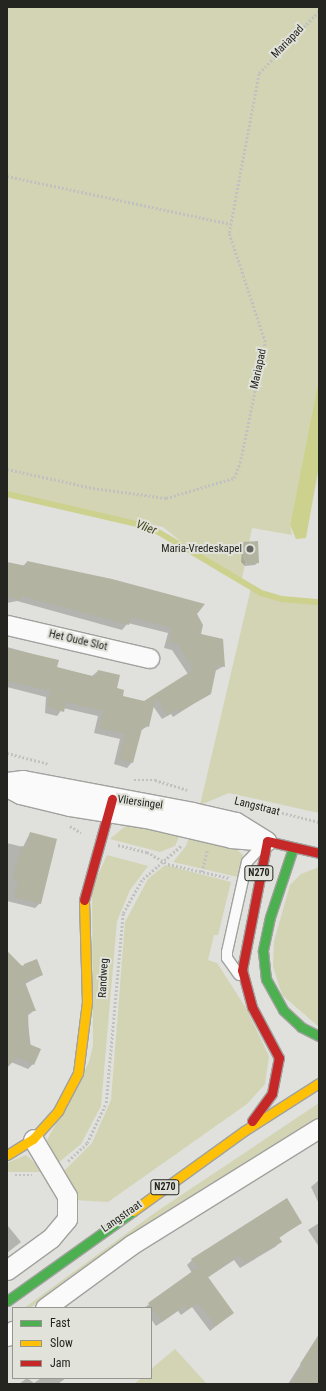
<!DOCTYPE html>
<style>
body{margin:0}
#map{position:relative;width:326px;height:1391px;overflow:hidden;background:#e0e0dc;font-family:"Roboto Condensed",sans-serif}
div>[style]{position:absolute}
.green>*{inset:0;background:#d2d4b4}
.water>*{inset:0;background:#cdd18e}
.shadow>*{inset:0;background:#0003}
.stream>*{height:6px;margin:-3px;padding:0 3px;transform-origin:3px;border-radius:3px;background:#cdd18e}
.building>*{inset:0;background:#b2b3a0}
.path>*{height:2.5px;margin-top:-1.25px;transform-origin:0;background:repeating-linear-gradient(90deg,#c1c1c0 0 2px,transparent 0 4px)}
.roads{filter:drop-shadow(1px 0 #a1a19e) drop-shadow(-1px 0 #a1a19e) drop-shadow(0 1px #a1a19e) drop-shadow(0 -1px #a1a19e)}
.lane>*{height:10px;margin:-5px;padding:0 5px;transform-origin:5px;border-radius:5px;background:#fafafa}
.street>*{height:19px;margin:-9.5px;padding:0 9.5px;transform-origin:9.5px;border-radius:9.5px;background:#fafafa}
.fast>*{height:9px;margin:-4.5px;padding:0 4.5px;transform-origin:4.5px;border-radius:4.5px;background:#4caf50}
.slow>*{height:9px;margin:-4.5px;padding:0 4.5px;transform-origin:4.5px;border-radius:4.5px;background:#ffc107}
.jam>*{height:9px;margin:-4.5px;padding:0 4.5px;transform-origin:4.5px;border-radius:4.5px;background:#c62828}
.dots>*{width:11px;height:11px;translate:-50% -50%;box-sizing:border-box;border:2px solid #e1e2da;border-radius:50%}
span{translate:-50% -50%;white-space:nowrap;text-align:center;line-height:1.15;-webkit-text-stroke:4px #e1e2da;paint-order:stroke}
.shield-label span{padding:1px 3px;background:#e1e2da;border:1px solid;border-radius:3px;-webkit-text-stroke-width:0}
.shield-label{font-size:10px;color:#242421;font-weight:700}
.street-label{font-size:11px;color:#242421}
.poi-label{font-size:11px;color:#242421}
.right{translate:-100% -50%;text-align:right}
.water-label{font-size:12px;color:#42431c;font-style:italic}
.frame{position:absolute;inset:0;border:8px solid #242421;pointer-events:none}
.legend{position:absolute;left:12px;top:1307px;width:140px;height:72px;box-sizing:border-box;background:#e1e2da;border:1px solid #959690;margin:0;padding:5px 7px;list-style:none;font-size:12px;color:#242421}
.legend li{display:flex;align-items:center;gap:8px;height:20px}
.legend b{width:20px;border:1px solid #959690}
</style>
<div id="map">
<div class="green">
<i style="clip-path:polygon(7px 7px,319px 7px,319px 378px,290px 525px,292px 535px,252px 528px,241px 584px,218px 571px,163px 527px,7px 492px)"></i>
<i style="clip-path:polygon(251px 588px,285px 598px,319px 600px,319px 813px,229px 793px,200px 805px)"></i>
<i style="clip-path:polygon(128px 824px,182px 831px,175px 846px,160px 852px,110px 839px)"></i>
<i style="clip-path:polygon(191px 832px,233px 846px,243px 855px,238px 877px,173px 862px,186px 846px)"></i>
<i style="clip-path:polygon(107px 855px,148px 866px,130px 890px,117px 921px,101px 1106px,81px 1144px,58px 1163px,47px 1140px,89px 1062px,93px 1046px,92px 888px)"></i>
<i style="clip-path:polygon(165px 865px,231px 882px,218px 935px,214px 935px,208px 960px,217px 963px,246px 1008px,269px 1056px,265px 1084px,247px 1104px,108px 1202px,75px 1200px,64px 1171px,92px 1143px,111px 1100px,125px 922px,148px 879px)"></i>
<i style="clip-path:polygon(319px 867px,319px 1027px,282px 995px,273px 966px,274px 941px,290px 885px,301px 874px)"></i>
<i style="clip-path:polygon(319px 1103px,319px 1118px,168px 1211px,30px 1308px,24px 1308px,156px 1212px)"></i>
<i style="clip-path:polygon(26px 1155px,45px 1172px,7px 1172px,7px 1163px)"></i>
<i style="clip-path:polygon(175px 1349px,207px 1384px,134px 1384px,141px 1378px,151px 1378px,151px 1369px)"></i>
</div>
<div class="water">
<i style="clip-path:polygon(319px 378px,319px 466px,306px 538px,296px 539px,290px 525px)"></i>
</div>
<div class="shadow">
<i style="clip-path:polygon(243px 543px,258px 562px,255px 565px,245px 566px,241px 562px)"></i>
<i style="clip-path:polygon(27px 562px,203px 605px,195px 613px,200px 635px,224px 666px,215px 671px,210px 693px,173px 717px,171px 714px,162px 719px,153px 706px,148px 726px,140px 731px,132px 762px,127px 768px,114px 764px,120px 739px,94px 733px,98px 716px,63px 708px,57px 716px,45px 713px,46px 697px,7px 687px,7px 647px,58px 661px,56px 668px,92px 676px,98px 671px,122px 697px,144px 702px,188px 674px,172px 650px,164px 648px,168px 633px,128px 623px,122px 630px,17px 601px,7px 603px,7px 563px,23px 566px)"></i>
<i style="clip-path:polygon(30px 833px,40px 903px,35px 908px,7px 901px,7px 843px,23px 847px)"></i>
<i style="clip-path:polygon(7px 951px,21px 966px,37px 961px,42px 975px,25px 984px,35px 1010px,27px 1016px,33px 1064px,28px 1069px,11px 1062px,7px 1067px)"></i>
<i style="clip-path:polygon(319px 1180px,319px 1204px,311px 1187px)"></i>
<i style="clip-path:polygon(301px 1223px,279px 1238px,280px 1242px,275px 1247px,240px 1268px,234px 1260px,207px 1278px,232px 1313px,210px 1331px,192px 1307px,181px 1315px,178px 1311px,156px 1326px,151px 1319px,151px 1308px,144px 1308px,192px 1273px,187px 1265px,192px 1260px)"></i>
<i style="clip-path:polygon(319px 1223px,319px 1247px,308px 1230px)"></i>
<i style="clip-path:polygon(8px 1226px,21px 1242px,7px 1253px,7px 1226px)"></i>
<i style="clip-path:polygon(311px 1348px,319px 1351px,319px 1377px,315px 1384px,288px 1384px)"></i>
<i style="clip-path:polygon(27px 1378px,34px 1383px,41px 1378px,66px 1378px,58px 1384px,19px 1384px)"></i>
</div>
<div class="stream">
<i style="left:7px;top:494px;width:147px;rotate:13deg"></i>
<i style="left:150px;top:527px;width:129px;rotate:30.7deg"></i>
<i style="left:261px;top:593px;width:22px;rotate:16deg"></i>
<i style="left:282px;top:599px;width:37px;rotate:5deg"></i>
</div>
<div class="building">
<i style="clip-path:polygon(258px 541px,259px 563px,248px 564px,243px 559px,242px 542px)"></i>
<i style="clip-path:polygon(27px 561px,112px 579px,205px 604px,197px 614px,203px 625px,201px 634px,223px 639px,225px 667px,217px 665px,211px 694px,179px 712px,177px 709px,167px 715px,156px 697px,149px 727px,143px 725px,133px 763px,118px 759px,125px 734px,99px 728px,103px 711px,66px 702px,64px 712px,51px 708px,47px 706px,51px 691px,7px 681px,7px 648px,59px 660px,57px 667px,96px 677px,98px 670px,120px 675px,117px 688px,124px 690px,123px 696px,144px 701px,193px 670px,178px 644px,169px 642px,172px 628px,131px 617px,129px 625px,22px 596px,21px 600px,7px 596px,7px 562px,26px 566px)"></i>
<i style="clip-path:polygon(30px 832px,57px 839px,41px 904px,14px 897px,18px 882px,12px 880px,21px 846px,26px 847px)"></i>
<i style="clip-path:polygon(7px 951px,25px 969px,24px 964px,37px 959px,43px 975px,25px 982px,36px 1011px,28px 1011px,29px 1044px,41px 1049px,34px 1065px,17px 1057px,7px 1068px)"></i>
<i style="clip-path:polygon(287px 1198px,302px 1223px,279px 1237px,282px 1242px,245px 1263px,240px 1255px,208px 1277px,234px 1313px,216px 1326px,198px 1303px,187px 1310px,184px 1306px,162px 1322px,148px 1303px,197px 1268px,191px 1259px)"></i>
<i style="clip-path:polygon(319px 1334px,319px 1384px,291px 1384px,303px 1366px,300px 1364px)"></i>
</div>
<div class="path">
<i style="left:7px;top:176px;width:228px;rotate:12.1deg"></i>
<i style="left:7px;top:469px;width:88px;rotate:12.5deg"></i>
<i style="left:93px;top:488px;width:74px;rotate:7.8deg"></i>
<i style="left:166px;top:498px;width:71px;rotate:-16.4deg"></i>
<i style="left:234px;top:478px;width:16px;rotate:-68deg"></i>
<i style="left:240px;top:463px;width:124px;rotate:-78.3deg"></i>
<i style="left:265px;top:342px;width:115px;rotate:-108.3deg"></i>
<i style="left:229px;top:233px;width:163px;rotate:-79.4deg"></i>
<i style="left:259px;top:73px;width:86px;rotate:-45.9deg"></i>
<i style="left:7px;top:753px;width:43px;rotate:14.7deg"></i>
<i style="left:134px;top:780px;width:21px"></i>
<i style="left:155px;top:780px;width:34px;rotate:17deg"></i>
<i style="left:247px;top:804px;width:74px;rotate:14deg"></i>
<i style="left:70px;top:826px;width:13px;rotate:32deg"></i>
<i style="left:118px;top:845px;width:30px;rotate:14deg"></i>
<i style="left:147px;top:852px;width:24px;rotate:30deg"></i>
<i style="left:168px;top:864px;width:63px;rotate:12.9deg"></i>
<i style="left:202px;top:872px;width:22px;rotate:-77deg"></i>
<i style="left:68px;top:1161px;width:26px;rotate:-43deg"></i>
<i style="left:87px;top:1143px;width:44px;rotate:-64.6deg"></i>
<i style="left:106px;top:1103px;width:191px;rotate:-84.9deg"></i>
<i style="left:123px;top:913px;width:39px;rotate:-60deg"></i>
<i style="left:143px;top:879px;width:52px;rotate:-41.1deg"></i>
<i style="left:15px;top:1175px;width:17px"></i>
</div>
<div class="roads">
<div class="lane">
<i style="left:239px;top:975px;width:21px;rotate:-125deg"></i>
<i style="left:227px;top:958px;width:6px;rotate:-90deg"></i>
<i style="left:227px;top:952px;width:92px;rotate:-77.5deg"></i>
<i style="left:247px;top:862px;width:21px;rotate:-47deg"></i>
</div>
<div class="street">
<i style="left:7px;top:625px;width:146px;rotate:13.1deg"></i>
<i style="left:7px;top:782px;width:16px;rotate:-7deg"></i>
<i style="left:23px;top:780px;width:172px;rotate:10.7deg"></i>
<i style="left:192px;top:812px;width:45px;rotate:12.8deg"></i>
<i style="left:236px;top:822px;width:36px;rotate:32deg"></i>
<i style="left:7px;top:787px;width:15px;rotate:28deg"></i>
<i style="left:20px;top:794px;width:51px;rotate:13.5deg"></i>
<i style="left:70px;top:806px;width:77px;rotate:9deg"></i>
<i style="left:146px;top:818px;width:87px;rotate:13.2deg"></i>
<i style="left:231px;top:838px;width:33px;rotate:5deg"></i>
<i style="left:7px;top:1270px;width:54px;rotate:-36deg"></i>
<i style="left:51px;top:1238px;width:25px;rotate:-50deg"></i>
<i style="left:67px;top:1219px;width:23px;rotate:-90deg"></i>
<i style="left:67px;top:1196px;width:66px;rotate:-120.8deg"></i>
<i style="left:45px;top:1308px;width:107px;rotate:-36.2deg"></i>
<i style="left:131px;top:1245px;width:221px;rotate:-31.9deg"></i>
<i style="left:7px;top:1336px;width:8px;rotate:-40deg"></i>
</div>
<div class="fast">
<i style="left:293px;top:848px;width:73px;rotate:108.4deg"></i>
<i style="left:270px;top:917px;width:35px;rotate:102deg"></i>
<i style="left:263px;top:951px;width:28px;rotate:84deg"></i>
<i style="left:266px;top:979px;width:35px;rotate:61deg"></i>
<i style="left:283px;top:1010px;width:25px;rotate:43deg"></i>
<i style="left:301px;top:1027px;width:20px;rotate:27deg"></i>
<i style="left:7px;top:1301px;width:155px;rotate:-35.5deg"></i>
</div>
<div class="slow">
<i style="left:7px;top:1155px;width:31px;rotate:-32deg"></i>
<i style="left:33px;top:1139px;width:38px;rotate:-48deg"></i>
<i style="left:58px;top:1111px;width:43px;rotate:-62.2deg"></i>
<i style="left:78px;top:1073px;width:72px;rotate:-82.8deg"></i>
<i style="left:87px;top:1002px;width:102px;rotate:-91.7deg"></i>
<i style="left:133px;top:1211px;width:137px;rotate:-35.8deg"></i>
<i style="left:244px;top:1131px;width:89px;rotate:-32.6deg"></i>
</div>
<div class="jam">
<i style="left:267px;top:841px;width:53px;rotate:13deg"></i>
<i style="left:84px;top:900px;width:105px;rotate:-74.5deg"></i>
<i style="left:252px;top:1121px;width:34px;rotate:-54deg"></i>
<i style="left:272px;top:1093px;width:36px;rotate:-79deg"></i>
<i style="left:279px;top:1058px;width:58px;rotate:-117.9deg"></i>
<i style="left:252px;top:1007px;width:38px;rotate:-105deg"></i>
<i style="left:242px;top:970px;width:131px;rotate:-79deg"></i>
</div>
</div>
<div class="dots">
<i style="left:250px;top:549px;background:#666662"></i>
</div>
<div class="shield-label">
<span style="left:259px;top:873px">N270</span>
<span style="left:165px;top:1187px">N270</span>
</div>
<div class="street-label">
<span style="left:288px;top:42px;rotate:-46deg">Mariapad</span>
<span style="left:259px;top:369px;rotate:-78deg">Mariapad</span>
<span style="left:78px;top:641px;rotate:13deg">Het Oude Slot</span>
<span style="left:140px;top:803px;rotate:8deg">Vliersingel</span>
<span style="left:257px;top:807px;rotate:14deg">Langstraat</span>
<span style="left:104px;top:978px;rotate:-87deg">Randweg</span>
<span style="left:122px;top:1217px;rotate:-35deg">Langstraat</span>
</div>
<div class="poi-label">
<span class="right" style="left:242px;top:549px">Maria-Vredeskapel</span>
</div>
<div class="water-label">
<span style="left:146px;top:528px;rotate:20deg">Vlier</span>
</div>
<div class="frame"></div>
<ul class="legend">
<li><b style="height:5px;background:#4caf50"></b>Fast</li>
<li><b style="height:5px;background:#ffc107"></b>Slow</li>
<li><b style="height:5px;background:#c62828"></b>Jam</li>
</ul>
</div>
